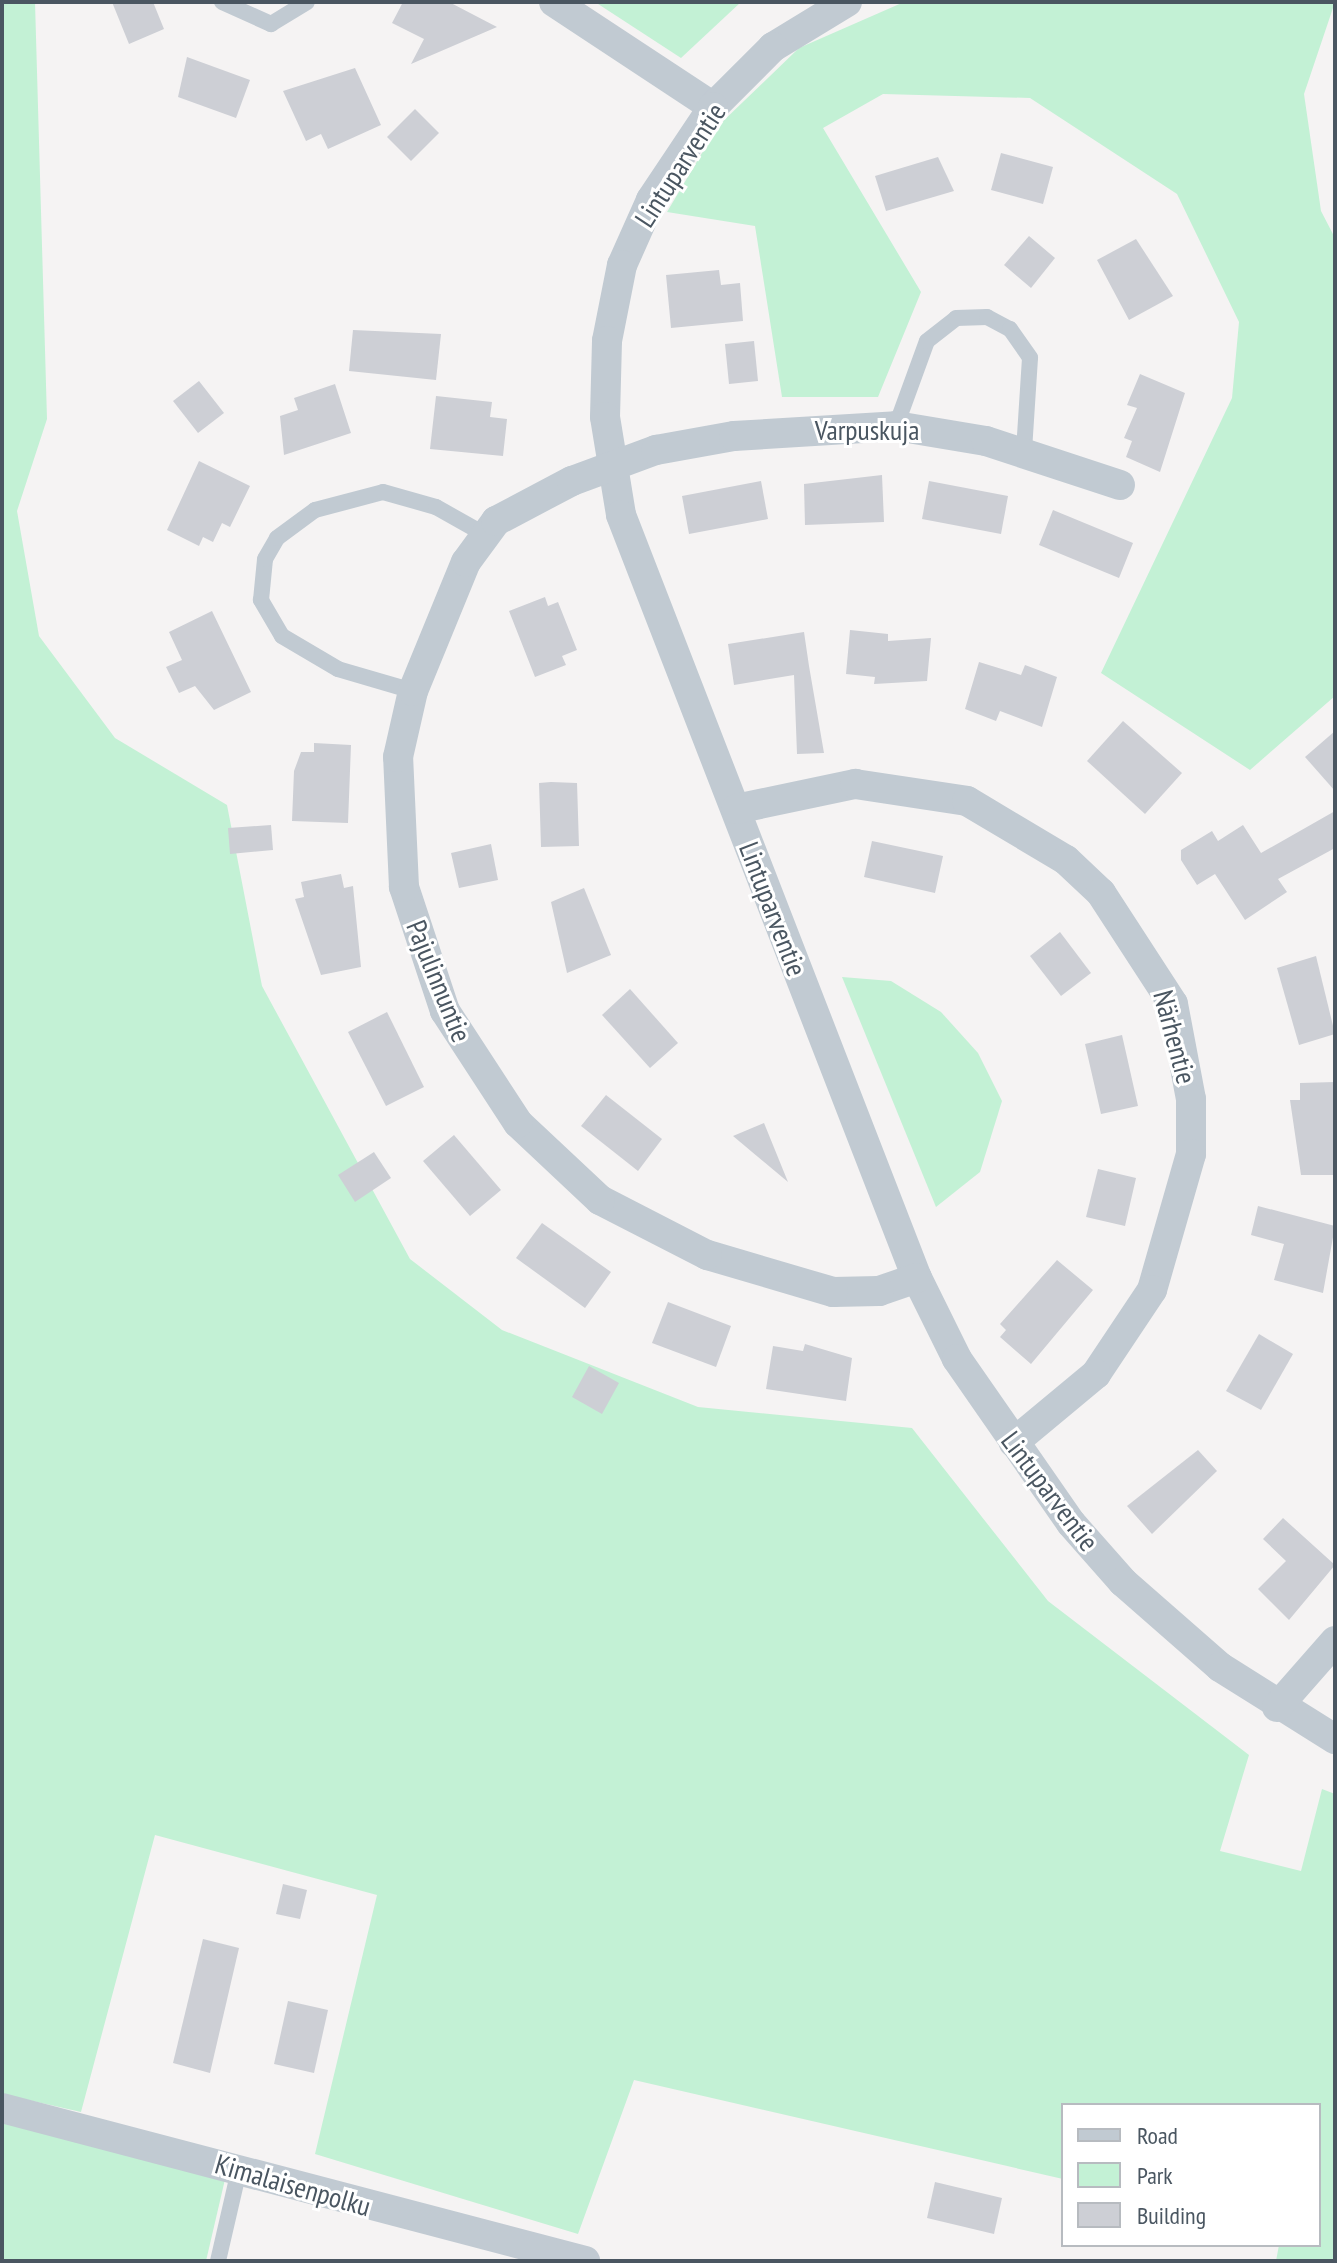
<!DOCTYPE html>
<meta charset="utf-8">
<style>
body{margin:0}
#map{position:relative;width:1337px;height:2263px;overflow:hidden;background:#f5f3f3;font-family:"PT Sans Narrow",sans-serif}
div>[style]{position:absolute}
.green>*{inset:0;background:#c3f1d5}
.building>*{inset:0;background:#cdcfd5}
.lane>*{height:16px;margin:-8px;padding:0 8px;transform-origin:8px;border-radius:8px;background:#c1cad2}
.street>*{height:30px;margin:-15px;padding:0 15px;transform-origin:15px;border-radius:15px;background:#c1cad2}
span{translate:-50% -50%;white-space:nowrap;text-align:center;line-height:1.15;-webkit-text-stroke:6px #fff;paint-order:stroke}
.street-label{font-size:28px;color:#4a5661}
.frame{position:absolute;inset:0;border:4px solid #4a5661;pointer-events:none}
.legend{position:absolute;left:1061px;top:2103px;width:260px;height:144px;box-sizing:border-box;background:#fff;border:2px solid #b7bbc0;margin:0;padding:10px 14px;list-style:none;font-size:24px;color:#4a5661}
.legend li{display:flex;align-items:center;gap:16px;height:40px}
.legend b{width:40px;border:2px solid #b7bbc0}
</style>
<div id="map">
<div class="green">
<i style="clip-path:polygon(2px 2px,35px 2px,47px 419px,17px 511px,39px 636px,115px 738px,227px 805px,262px 986px,410px 1259px,502px 1330px,698px 1407px,912px 1428px,1048px 1601px,1249px 1755px,1220px 1851px,1301px 1871px,1322px 1789px,1335px 1794px,1335px 2261px,1276px 2261px,1279px 2245px,1319px 2245px,1319px 2105px,1063px 2105px,1063px 2179px,634px 2080px,578px 2234px,315px 2154px,377px 1895px,155px 1835px,81px 2112px,2px 2094px)"></i>
<i style="clip-path:polygon(595px 2px,741px 2px,681px 58px)"></i>
<i style="clip-path:polygon(904px 2px,1335px 2px,1304px 94px,1321px 211px,1335px 238px,1335px 696px,1250px 770px,1101px 673px,1232px 398px,1239px 322px,1177px 194px,1030px 98px,883px 94px,823px 128px,921px 292px,878px 397px,782px 397px,755px 226px,667px 212px,718px 126px,799px 48px)"></i>
<i style="clip-path:polygon(842px 977px,891px 981px,941px 1012px,978px 1053px,1002px 1101px,980px 1172px,936px 1207px)"></i>
<i style="clip-path:polygon(2px 2119px,226px 2175px,206px 2261px,2px 2261px)"></i>
</div>
<div class="building">
<i style="clip-path:polygon(112px 2px,153px 2px,164px 29px,129px 44px)"></i>
<i style="clip-path:polygon(403px 2px,449px 2px,497px 27px,411px 64px,424px 39px,392px 23px)"></i>
<i style="clip-path:polygon(187px 57px,250px 80px,236px 118px,178px 97px)"></i>
<i style="clip-path:polygon(355px 68px,381px 125px,328px 149px,321px 134px,306px 141px,283px 91px)"></i>
<i style="clip-path:polygon(415px 109px,439px 133px,411px 161px,387px 137px)"></i>
<i style="clip-path:polygon(1001px 153px,1053px 167px,1043px 204px,991px 190px)"></i>
<i style="clip-path:polygon(938px 157px,954px 191px,886px 211px,875px 176px)"></i>
<i style="clip-path:polygon(1029px 236px,1055px 258px,1031px 288px,1004px 265px)"></i>
<i style="clip-path:polygon(1136px 239px,1173px 296px,1129px 320px,1097px 260px)"></i>
<i style="clip-path:polygon(719px 270px,721px 285px,740px 283px,743px 321px,671px 328px,666px 275px)"></i>
<i style="clip-path:polygon(353px 330px,441px 334px,436px 380px,349px 371px)"></i>
<i style="clip-path:polygon(754px 341px,758px 381px,729px 384px,725px 344px)"></i>
<i style="clip-path:polygon(1140px 374px,1185px 393px,1160px 472px,1126px 457px,1132px 441px,1124px 438px,1137px 408px,1127px 405px)"></i>
<i style="clip-path:polygon(199px 381px,224px 413px,198px 433px,173px 401px)"></i>
<i style="clip-path:polygon(335px 384px,351px 433px,284px 455px,280px 416px,298px 410px,294px 398px)"></i>
<i style="clip-path:polygon(436px 396px,492px 402px,490px 417px,507px 419px,503px 456px,430px 449px)"></i>
<i style="clip-path:polygon(199px 461px,250px 486px,230px 527px,222px 523px,213px 542px,203px 537px,199px 546px,167px 530px)"></i>
<i style="clip-path:polygon(882px 475px,884px 522px,805px 525px,804px 484px)"></i>
<i style="clip-path:polygon(761px 481px,768px 519px,689px 534px,682px 496px)"></i>
<i style="clip-path:polygon(929px 481px,1008px 496px,1001px 534px,922px 519px)"></i>
<i style="clip-path:polygon(1053px 510px,1133px 543px,1119px 578px,1039px 545px)"></i>
<i style="clip-path:polygon(545px 597px,548px 606px,558px 602px,577px 650px,562px 656px,566px 665px,535px 677px,509px 611px)"></i>
<i style="clip-path:polygon(212px 611px,251px 692px,214px 710px,195px 686px,179px 693px,166px 667px,182px 660px,169px 632px)"></i>
<i style="clip-path:polygon(850px 630px,888px 634px,888px 641px,931px 638px,927px 681px,874px 684px,875px 677px,846px 674px)"></i>
<i style="clip-path:polygon(804px 632px,809px 666px,824px 753px,797px 754px,794px 675px,734px 685px,728px 644px)"></i>
<i style="clip-path:polygon(979px 662px,1021px 675px,1025px 665px,1057px 677px,1042px 727px,1000px 711px,996px 721px,965px 709px)"></i>
<i style="clip-path:polygon(1123px 721px,1182px 773px,1145px 814px,1087px 761px)"></i>
<i style="clip-path:polygon(1335px 731px,1335px 791px,1305px 757px)"></i>
<i style="clip-path:polygon(314px 743px,351px 745px,348px 823px,292px 821px,294px 771px,301px 752px,314px 752px)"></i>
<i style="clip-path:polygon(551px 782px,577px 783px,579px 846px,541px 847px,539px 783px)"></i>
<i style="clip-path:polygon(1335px 811px,1335px 848px,1278px 879px,1287px 892px,1245px 920px,1215px 874px,1197px 885px,1181px 860px,1181px 850px,1212px 831px,1218px 841px,1243px 825px,1261px 853px)"></i>
<i style="clip-path:polygon(271px 825px,273px 850px,230px 854px,228px 828px)"></i>
<i style="clip-path:polygon(872px 841px,943px 856px,935px 893px,864px 877px)"></i>
<i style="clip-path:polygon(491px 844px,498px 880px,459px 888px,451px 853px)"></i>
<i style="clip-path:polygon(341px 874px,344px 888px,353px 886px,361px 967px,321px 975px,295px 899px,304px 897px,301px 882px)"></i>
<i style="clip-path:polygon(584px 888px,611px 955px,567px 973px,551px 902px)"></i>
<i style="clip-path:polygon(1060px 932px,1091px 973px,1061px 996px,1030px 956px)"></i>
<i style="clip-path:polygon(1316px 956px,1335px 1034px,1299px 1045px,1277px 968px)"></i>
<i style="clip-path:polygon(630px 989px,678px 1043px,650px 1068px,602px 1015px)"></i>
<i style="clip-path:polygon(387px 1012px,424px 1087px,386px 1106px,348px 1032px)"></i>
<i style="clip-path:polygon(1122px 1035px,1138px 1106px,1101px 1114px,1085px 1044px)"></i>
<i style="clip-path:polygon(1335px 1082px,1335px 1175px,1301px 1175px,1290px 1100px,1300px 1100px,1300px 1083px)"></i>
<i style="clip-path:polygon(606px 1095px,662px 1139px,638px 1171px,581px 1126px)"></i>
<i style="clip-path:polygon(764px 1123px,788px 1182px,733px 1136px)"></i>
<i style="clip-path:polygon(454px 1135px,501px 1190px,470px 1216px,423px 1161px)"></i>
<i style="clip-path:polygon(374px 1152px,391px 1178px,355px 1202px,338px 1175px)"></i>
<i style="clip-path:polygon(1098px 1169px,1136px 1178px,1125px 1226px,1086px 1217px)"></i>
<i style="clip-path:polygon(1258px 1206px,1335px 1226px,1323px 1293px,1274px 1280px,1284px 1244px,1251px 1235px)"></i>
<i style="clip-path:polygon(542px 1223px,611px 1272px,585px 1308px,516px 1258px)"></i>
<i style="clip-path:polygon(1057px 1260px,1093px 1290px,1031px 1364px,1000px 1337px,1006px 1330px,1000px 1324px)"></i>
<i style="clip-path:polygon(668px 1302px,731px 1326px,716px 1367px,652px 1343px)"></i>
<i style="clip-path:polygon(1259px 1334px,1293px 1354px,1261px 1410px,1226px 1391px)"></i>
<i style="clip-path:polygon(805px 1344px,852px 1358px,846px 1401px,766px 1389px,773px 1346px,803px 1351px)"></i>
<i style="clip-path:polygon(589px 1366px,619px 1383px,602px 1414px,572px 1397px)"></i>
<i style="clip-path:polygon(1198px 1450px,1217px 1471px,1152px 1534px,1127px 1506px)"></i>
<i style="clip-path:polygon(1283px 1518px,1335px 1565px,1289px 1620px,1258px 1589px,1286px 1561px,1263px 1539px)"></i>
<i style="clip-path:polygon(283px 1884px,307px 1890px,300px 1919px,276px 1914px)"></i>
<i style="clip-path:polygon(203px 1939px,239px 1948px,210px 2073px,173px 2063px)"></i>
<i style="clip-path:polygon(288px 2001px,328px 2010px,314px 2073px,274px 2064px)"></i>
<i style="clip-path:polygon(935px 2182px,1002px 2198px,994px 2234px,927px 2218px)"></i>
</div>
<div class="lane">
<i style="left:222px;top:2px;width:54px;rotate:24.2deg"></i>
<i style="left:271px;top:24px;width:42px;rotate:-31.4deg"></i>
<i style="left:896px;top:426px;width:90px;rotate:-70deg"></i>
<i style="left:927px;top:341px;width:37px;rotate:-38deg"></i>
<i style="left:956px;top:318px;width:31px;rotate:-2deg"></i>
<i style="left:987px;top:317px;width:26px;rotate:28deg"></i>
<i style="left:1010px;top:329px;width:35px;rotate:55deg"></i>
<i style="left:1030px;top:358px;width:94px;rotate:93.7deg"></i>
<i style="left:413px;top:691px;width:78px;rotate:-163.7deg"></i>
<i style="left:338px;top:669px;width:65px;rotate:-149.5deg"></i>
<i style="left:282px;top:636px;width:42px;rotate:-120.3deg"></i>
<i style="left:261px;top:600px;width:41px;rotate:-84.4deg"></i>
<i style="left:265px;top:559px;width:24px;rotate:-60deg"></i>
<i style="left:277px;top:538px;width:47px;rotate:-36.4deg"></i>
<i style="left:315px;top:510px;width:70px;rotate:-14.8deg"></i>
<i style="left:383px;top:492px;width:55px;rotate:15.8deg"></i>
<i style="left:436px;top:507px;width:55px;rotate:29.4deg"></i>
<i style="left:218px;top:2261px;width:93px;rotate:-77deg"></i>
</div>
<div class="street">
<i style="left:554px;top:2px;width:191px;rotate:33.4deg"></i>
<i style="left:847px;top:2px;width:87px;rotate:148.7deg"></i>
<i style="left:773px;top:47px;width:85px;rotate:135deg"></i>
<i style="left:713px;top:107px;width:112px;rotate:123.7deg"></i>
<i style="left:651px;top:200px;width:71px;rotate:114deg"></i>
<i style="left:622px;top:265px;width:77px;rotate:101.2deg"></i>
<i style="left:607px;top:341px;width:76px;rotate:91.5deg"></i>
<i style="left:605px;top:417px;width:99px;rotate:80.7deg"></i>
<i style="left:621px;top:515px;width:818px;rotate:68.8deg"></i>
<i style="left:917px;top:1278px;width:90px;rotate:63.7deg"></i>
<i style="left:957px;top:1359px;width:200px;rotate:55.2deg"></i>
<i style="left:1071px;top:1523px;width:79px;rotate:48.6deg"></i>
<i style="left:1123px;top:1582px;width:129px;rotate:41.2deg"></i>
<i style="left:1220px;top:1667px;width:136px;rotate:32.1deg"></i>
<i style="left:736px;top:809px;width:122px;rotate:-11.9deg"></i>
<i style="left:855px;top:784px;width:113px;rotate:8.6deg"></i>
<i style="left:967px;top:801px;width:115px;rotate:30.8deg"></i>
<i style="left:1066px;top:860px;width:48px;rotate:43.3deg"></i>
<i style="left:1101px;top:893px;width:132px;rotate:57deg"></i>
<i style="left:1173px;top:1004px;width:97px;rotate:79.3deg"></i>
<i style="left:1191px;top:1099px;width:55px;rotate:90deg"></i>
<i style="left:1191px;top:1154px;width:141px;rotate:106deg"></i>
<i style="left:1152px;top:1290px;width:101px;rotate:123.7deg"></i>
<i style="left:1096px;top:1374px;width:107px;rotate:140.3deg"></i>
<i style="left:917px;top:1278px;width:40px;rotate:161.1deg"></i>
<i style="left:879px;top:1291px;width:46px;rotate:178.8deg"></i>
<i style="left:833px;top:1292px;width:131px;rotate:-163.6deg"></i>
<i style="left:707px;top:1255px;width:120px;rotate:-152.8deg"></i>
<i style="left:600px;top:1200px;width:112px;rotate:-136.8deg"></i>
<i style="left:518px;top:1123px;width:134px;rotate:-123.1deg"></i>
<i style="left:445px;top:1011px;width:131px;rotate:-108.3deg"></i>
<i style="left:404px;top:887px;width:130px;rotate:-92.6deg"></i>
<i style="left:398px;top:757px;width:68px;rotate:-77.2deg"></i>
<i style="left:413px;top:691px;width:139px;rotate:-67.7deg"></i>
<i style="left:466px;top:562px;width:51px;rotate:-53.8deg"></i>
<i style="left:496px;top:521px;width:86px;rotate:-27.8deg"></i>
<i style="left:572px;top:481px;width:90px;rotate:-20.3deg"></i>
<i style="left:656px;top:450px;width:79px;rotate:-10.2deg"></i>
<i style="left:734px;top:436px;width:162px;rotate:-3.5deg"></i>
<i style="left:896px;top:426px;width:91px;rotate:9.5deg"></i>
<i style="left:986px;top:441px;width:141px;rotate:18.2deg"></i>
<i style="left:1277px;top:1707px;width:88px;rotate:-48.7deg"></i>
<i style="left:2px;top:2108px;width:603px;rotate:14.7deg"></i>
</div>
<div class="street-label">
<span style="left:680px;top:165px;rotate:-57deg">Lintuparventie</span>
<span style="left:867px;top:430px">Varpuskuja</span>
<span style="left:773px;top:909px;rotate:69deg">Lintuparventie</span>
<span style="left:439px;top:981px;rotate:68deg">Pajulinnuntie</span>
<span style="left:1175px;top:1037px;rotate:75deg">Närhentie</span>
<span style="left:1050px;top:1491px;rotate:53deg">Lintuparventie</span>
<span style="left:293px;top:2185px;rotate:16deg">Kimalaisenpolku</span>
</div>
<div class="frame"></div>
<ul class="legend">
<li><b style="height:10px;background:#c1cad2"></b>Road</li>
<li><b style="height:22px;background:#c3f1d5"></b>Park</li>
<li><b style="height:22px;background:#cdcfd5"></b>Building</li>
</ul>
</div>
